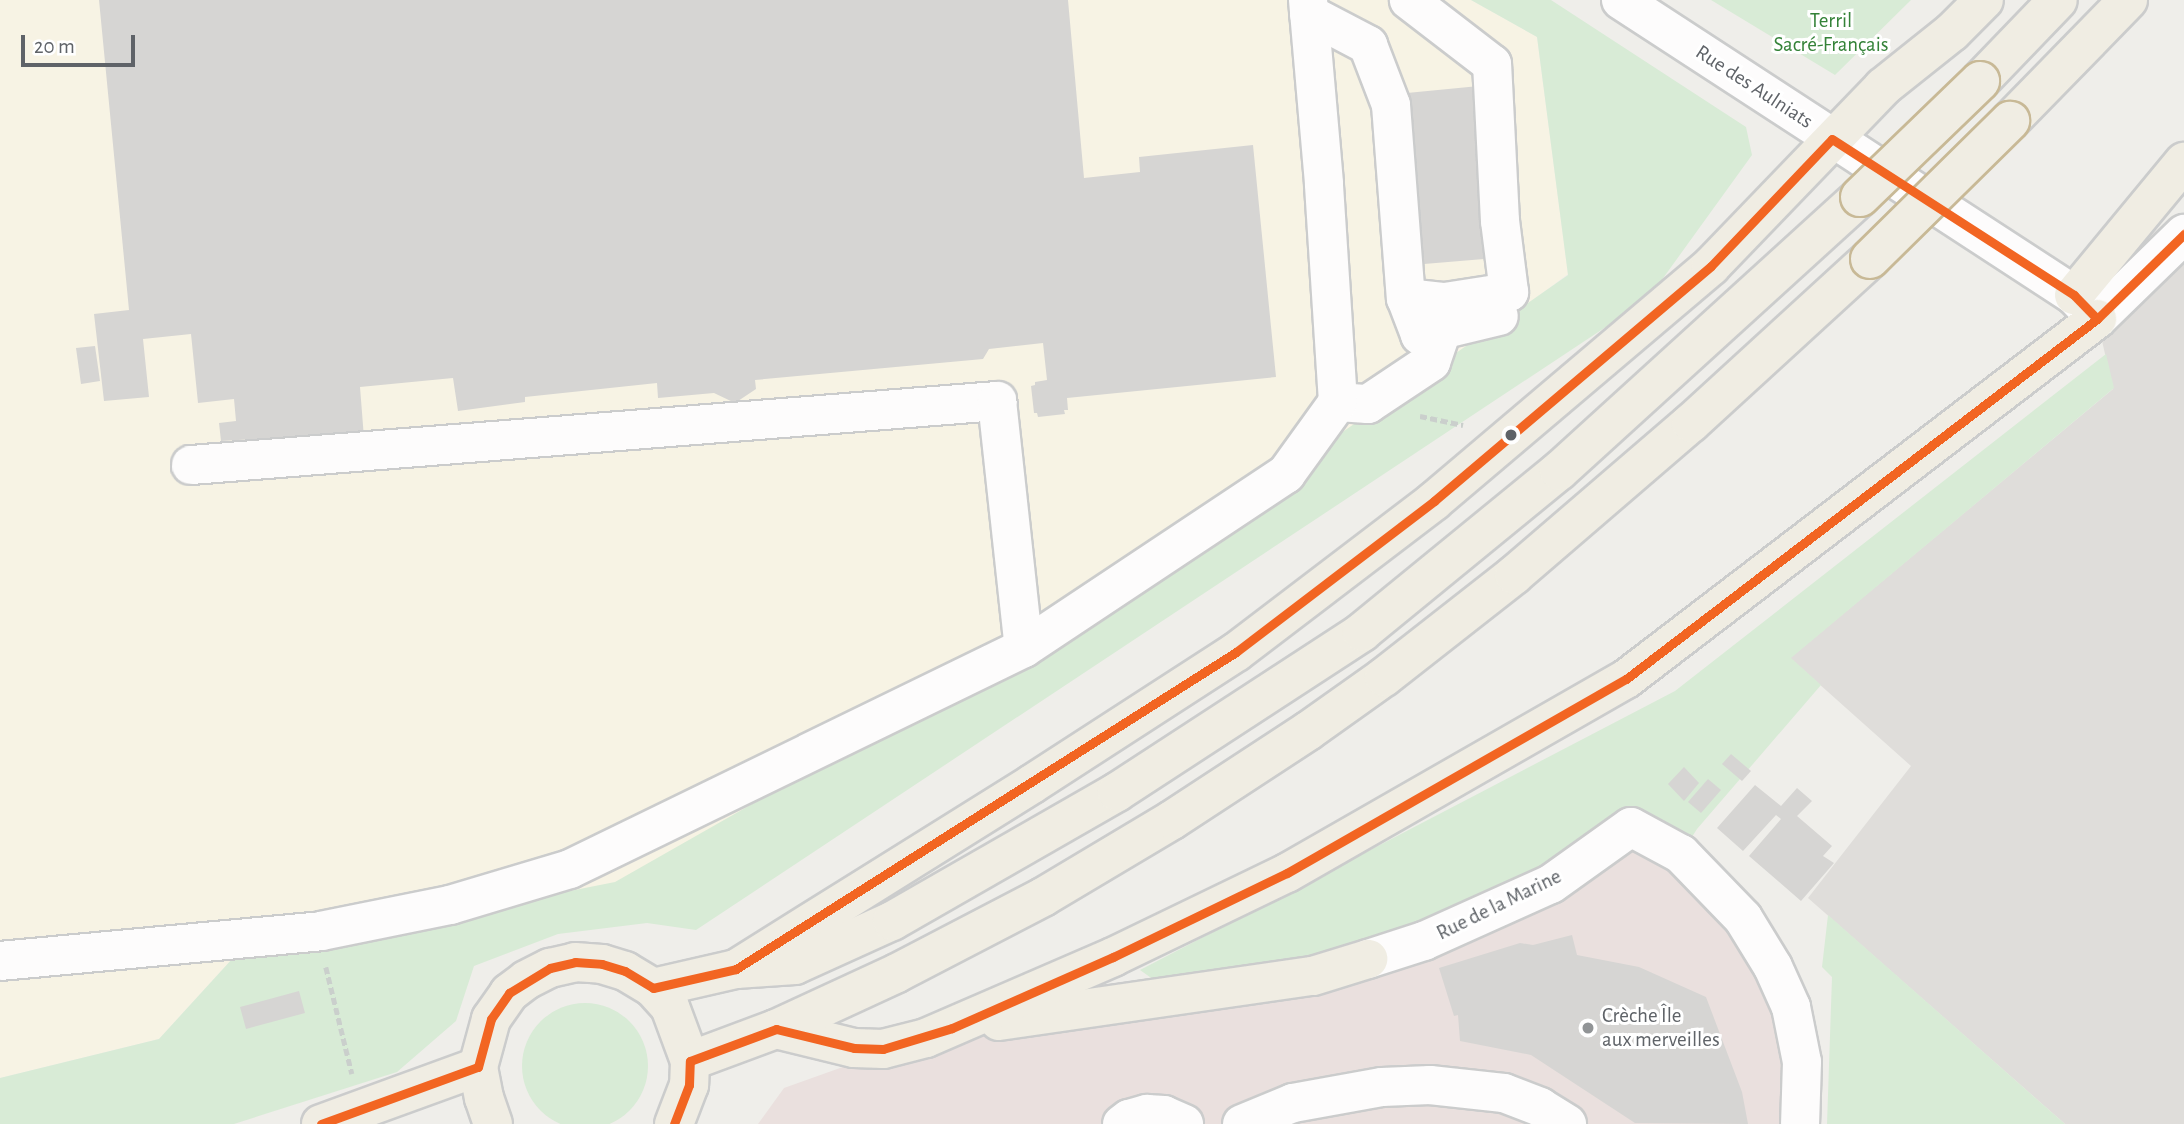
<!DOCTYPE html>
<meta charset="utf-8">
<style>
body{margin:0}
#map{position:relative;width:2184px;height:1124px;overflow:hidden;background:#efeeea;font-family:"Alegreya Sans",sans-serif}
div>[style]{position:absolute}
.commercial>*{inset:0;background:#f7f3e4}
.industrial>*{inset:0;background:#dfddda}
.medical>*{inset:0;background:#eae0de}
.green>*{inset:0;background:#d8ebd6}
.round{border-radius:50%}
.building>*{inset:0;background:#d6d5d3}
.path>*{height:4.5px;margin-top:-2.25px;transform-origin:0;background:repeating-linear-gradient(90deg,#cacfcc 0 7px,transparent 0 10.5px)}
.roads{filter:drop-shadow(2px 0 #cbcccc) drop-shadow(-2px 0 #cbcccc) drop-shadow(0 2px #cbcccc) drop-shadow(0 -2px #cbcccc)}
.minor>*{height:38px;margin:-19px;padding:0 19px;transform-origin:19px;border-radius:19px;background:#fdfcfc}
.highway>*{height:38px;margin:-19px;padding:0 19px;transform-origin:19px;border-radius:19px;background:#f0ede3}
.bridges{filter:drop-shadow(2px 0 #c8b996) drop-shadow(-2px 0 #c8b996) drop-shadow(0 2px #c8b996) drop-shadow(0 -2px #c8b996)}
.highway-bridge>*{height:38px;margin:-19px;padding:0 19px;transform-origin:19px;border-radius:19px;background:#f0ede3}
.bus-1>*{height:9px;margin:-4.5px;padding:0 4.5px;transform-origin:4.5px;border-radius:4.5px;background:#f26522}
.dots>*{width:19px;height:19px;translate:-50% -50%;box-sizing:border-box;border:4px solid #fff;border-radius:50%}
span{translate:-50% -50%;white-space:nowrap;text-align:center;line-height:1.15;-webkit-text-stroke:6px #fff;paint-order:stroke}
.park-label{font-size:21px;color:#348238}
.street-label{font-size:21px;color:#5f6368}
.poi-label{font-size:21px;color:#5f6368}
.left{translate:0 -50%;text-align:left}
.scale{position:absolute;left:21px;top:35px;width:114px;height:32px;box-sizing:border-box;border:4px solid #5f6368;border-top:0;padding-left:9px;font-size:21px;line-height:24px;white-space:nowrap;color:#5f6368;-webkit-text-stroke:5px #fff;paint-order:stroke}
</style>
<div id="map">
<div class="commercial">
<i style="clip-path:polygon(0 0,1471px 0,1537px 37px,1568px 274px,1187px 556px,615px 883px,233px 958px,159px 1039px,0 1078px)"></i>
</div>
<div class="industrial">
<i style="clip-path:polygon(2184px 234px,2184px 1124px,2065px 1124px,1808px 898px,1911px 766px,1790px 658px,2113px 389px,2097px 319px)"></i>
</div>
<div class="medical">
<i style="clip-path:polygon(1656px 816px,1773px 967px,1790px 1124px,758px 1124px,784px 1088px,952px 1028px,1207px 994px)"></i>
</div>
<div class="green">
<i style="clip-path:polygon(1471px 0,1551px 0,1746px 127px,1752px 155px,1648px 299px,696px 930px,647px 923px,558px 934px,474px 966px,456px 1021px,397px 1072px,234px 1124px,0 1124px,0 1078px,159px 1039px,233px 958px,615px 882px,803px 775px,1206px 527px,1568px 275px,1537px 37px)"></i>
<i style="clip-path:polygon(1711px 0,1911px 0,1835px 75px)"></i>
<i style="clip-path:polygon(2106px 354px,2114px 388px,1791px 658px,1821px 685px,1697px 829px,1681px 854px,1631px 827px,1526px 895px,1178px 997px,1140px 970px,1675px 691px)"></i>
<i style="clip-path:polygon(1828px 915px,2065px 1124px,1827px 1124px,1832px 977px,1822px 967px)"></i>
<i class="round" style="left:522px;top:1003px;width:126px;height:126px"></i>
</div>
<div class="building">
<i style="clip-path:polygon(99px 0,1068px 0,1084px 178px,1140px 172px,1139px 157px,1253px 145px,1276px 377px,1067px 398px,1068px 410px,1064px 410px,1065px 414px,1038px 417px,1037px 413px,1034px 413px,1031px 386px,1035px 385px,1035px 382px,1047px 380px,1043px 343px,989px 349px,983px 359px,755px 380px,756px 389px,735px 403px,714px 393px,658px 398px,657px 383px,525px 397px,525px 402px,458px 411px,453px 378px,360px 387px,364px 438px,294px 444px,293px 437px,221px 441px,219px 423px,236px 421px,234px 399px,198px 403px,191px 334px,143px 339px,149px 397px,104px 401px,94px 314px,129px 310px)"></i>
<i style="clip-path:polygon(1479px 86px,1496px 258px,1424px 264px,1407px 93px)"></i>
<i style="clip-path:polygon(95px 346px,100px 381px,81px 384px,76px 348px)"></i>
<i style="clip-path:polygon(1731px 754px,1751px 771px,1742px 781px,1722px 764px)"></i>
<i style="clip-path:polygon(1684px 767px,1699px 783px,1684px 801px,1668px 784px)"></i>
<i style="clip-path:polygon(1708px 779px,1721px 790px,1701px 813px,1688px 802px)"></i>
<i style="clip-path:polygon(1755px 785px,1781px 806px,1797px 788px,1812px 801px,1797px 816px,1832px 846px,1823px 856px,1834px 863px,1801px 901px,1749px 856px,1781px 819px,1776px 815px,1743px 851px,1717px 828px)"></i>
<i style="clip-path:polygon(1572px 935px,1577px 955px,1639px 967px,1706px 997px,1742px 1092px,1748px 1124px,1635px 1123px,1531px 1055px,1460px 1041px,1458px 1015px,1454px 1016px,1439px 968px,1520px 943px,1533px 945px)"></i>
<i style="clip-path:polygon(299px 991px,305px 1013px,246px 1029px,240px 1007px)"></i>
</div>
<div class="path">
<i style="left:1420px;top:416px;width:44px;rotate:11.8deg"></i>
<i style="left:326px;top:967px;width:110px;rotate:76.3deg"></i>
</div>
<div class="roads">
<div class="minor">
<i style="left:1621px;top:0;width:541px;rotate:33.07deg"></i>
<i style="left:2074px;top:295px;width:33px;rotate:46deg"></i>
<i style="left:2097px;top:319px;width:122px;rotate:-44.3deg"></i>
<i style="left:1309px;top:14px;width:67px;rotate:27.7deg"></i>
<i style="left:1368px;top:45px;width:64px;rotate:69deg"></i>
<i style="left:1391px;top:105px;width:194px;rotate:85.6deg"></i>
<i style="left:1406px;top:298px;width:39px;rotate:6deg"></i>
<i style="left:1445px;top:302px;width:65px;rotate:-8.9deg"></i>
<i style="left:1509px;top:292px;width:72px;rotate:-97.2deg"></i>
<i style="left:1500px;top:221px;width:157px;rotate:-92.9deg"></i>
<i style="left:1492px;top:64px;width:105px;rotate:-142.4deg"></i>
<i style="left:1406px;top:298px;width:40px;rotate:69deg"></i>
<i style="left:1420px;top:335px;width:81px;rotate:-13.5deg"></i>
<i style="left:1338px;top:402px;width:30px;rotate:4deg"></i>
<i style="left:1368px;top:404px;width:76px;rotate:-33.7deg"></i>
<i style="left:1431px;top:362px;width:34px;rotate:-71deg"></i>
<i style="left:191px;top:465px;width:809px;rotate:-4.54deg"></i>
<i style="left:997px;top:401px;width:248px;rotate:83.8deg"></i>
<i style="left:1368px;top:959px;width:59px;rotate:-17.8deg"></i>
<i style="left:1424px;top:941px;width:139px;rotate:-24.2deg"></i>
<i style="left:1551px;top:884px;width:98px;rotate:-35.5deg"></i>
<i style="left:1631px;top:827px;width:57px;rotate:28.4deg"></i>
<i style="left:1681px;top:854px;width:89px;rotate:45.9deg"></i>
<i style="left:1743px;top:918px;width:57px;rotate:58.5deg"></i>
<i style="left:1773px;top:967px;width:44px;rotate:65.8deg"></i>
<i style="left:1791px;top:1007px;width:56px;rotate:78.7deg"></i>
<i style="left:1802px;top:1062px;width:62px;rotate:91.8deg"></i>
<i style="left:0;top:961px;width:322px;rotate:-5.3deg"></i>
<i style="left:321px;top:931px;width:132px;rotate:-11.4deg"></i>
<i style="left:450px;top:905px;width:125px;rotate:-16.7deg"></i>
<i style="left:570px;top:869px;width:505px;rotate:-25.96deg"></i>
<i style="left:1024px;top:648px;width:315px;rotate:-33.6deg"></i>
<i style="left:1286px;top:474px;width:89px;rotate:-54.2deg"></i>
<i style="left:1338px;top:402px;width:219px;rotate:-93.7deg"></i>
<i style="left:1324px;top:183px;width:184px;rotate:-95deg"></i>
<i style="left:1122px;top:1124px;width:9px;rotate:-36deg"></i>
<i style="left:1129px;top:1119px;width:19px;rotate:-16deg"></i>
<i style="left:1147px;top:1114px;width:17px;rotate:3deg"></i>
<i style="left:1164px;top:1115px;width:22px;rotate:24deg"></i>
<i style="left:1242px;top:1124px;width:55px;rotate:-22.4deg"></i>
<i style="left:1293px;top:1103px;width:90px;rotate:-10.2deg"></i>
<i style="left:1382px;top:1087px;width:48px;rotate:-2.4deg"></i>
<i style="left:1430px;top:1085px;width:74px;rotate:6.2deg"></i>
<i style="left:1504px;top:1093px;width:39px;rotate:21deg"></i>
<i style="left:1540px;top:1107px;width:32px;rotate:32deg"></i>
</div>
<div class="highway">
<i style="left:1980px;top:81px;width:112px;rotate:-46.1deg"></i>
<i style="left:2010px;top:121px;width:169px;rotate:-45.7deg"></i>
<i style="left:2074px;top:295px;width:173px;rotate:-50.4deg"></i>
<i style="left:736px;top:969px;width:349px;rotate:-32deg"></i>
<i style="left:1032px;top:784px;width:243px;rotate:-32.9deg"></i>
<i style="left:1236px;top:652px;width:249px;rotate:-37.3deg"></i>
<i style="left:1434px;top:501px;width:363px;rotate:-40.3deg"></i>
<i style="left:1711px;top:266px;width:248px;rotate:-46.1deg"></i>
<i style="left:1883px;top:87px;width:88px;rotate:-38.6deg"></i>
<i style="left:1952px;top:32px;width:45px;rotate:-45deg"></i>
<i style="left:653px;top:988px;width:85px;rotate:-12.9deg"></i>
<i style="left:736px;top:969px;width:59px;rotate:-3.9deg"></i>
<i style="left:795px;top:965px;width:107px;rotate:-24.4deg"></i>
<i style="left:892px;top:921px;width:259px;rotate:-29.8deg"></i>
<i style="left:1117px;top:792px;width:293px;rotate:-33.1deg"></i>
<i style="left:1362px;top:632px;width:254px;rotate:-39.3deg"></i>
<i style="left:1559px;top:471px;width:407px;rotate:-42.3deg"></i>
<i style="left:999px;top:1021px;width:317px;rotate:-8.2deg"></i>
<i style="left:1313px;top:976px;width:58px;rotate:-17.2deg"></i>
<i style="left:776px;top:1029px;width:80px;rotate:13.7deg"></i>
<i style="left:854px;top:1048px;width:29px;rotate:2deg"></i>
<i style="left:883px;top:1049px;width:44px;rotate:-14.3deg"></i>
<i style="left:926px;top:1038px;width:204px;rotate:-23.4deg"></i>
<i style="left:1113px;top:957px;width:193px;rotate:-25.8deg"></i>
<i style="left:1287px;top:873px;width:391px;rotate:-29.8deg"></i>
<i style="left:1626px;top:679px;width:593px;rotate:-37.39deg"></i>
<i style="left:690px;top:1061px;width:92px;rotate:-20.4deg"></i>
<i style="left:776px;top:1029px;width:133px;rotate:-24.8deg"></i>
<i style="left:897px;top:973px;width:165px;rotate:-27.5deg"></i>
<i style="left:1043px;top:897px;width:150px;rotate:-30.8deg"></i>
<i style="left:1172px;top:820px;width:163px;rotate:-33.2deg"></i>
<i style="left:1308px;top:731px;width:93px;rotate:-35.4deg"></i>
<i style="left:1384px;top:677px;width:165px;rotate:-38.1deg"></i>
<i style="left:1514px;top:575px;width:233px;rotate:-40.7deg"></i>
<i style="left:1691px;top:423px;width:243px;rotate:-42.5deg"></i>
<i style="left:321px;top:1124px;width:167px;rotate:-20deg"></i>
<i style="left:493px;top:1124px;width:28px;rotate:-109deg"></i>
<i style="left:484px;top:1098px;width:32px;rotate:-101deg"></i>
<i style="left:478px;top:1067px;width:50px;rotate:-74.8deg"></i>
<i style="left:491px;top:1019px;width:32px;rotate:-55deg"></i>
<i style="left:509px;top:993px;width:21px;rotate:-37deg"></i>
<i style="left:526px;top:980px;width:27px;rotate:-27deg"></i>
<i style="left:550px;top:968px;width:26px;rotate:-13deg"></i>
<i style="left:575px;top:962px;width:27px;rotate:4deg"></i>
<i style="left:602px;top:964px;width:24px;rotate:17deg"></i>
<i style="left:625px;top:971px;width:33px;rotate:31deg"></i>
<i style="left:653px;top:988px;width:25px;rotate:48deg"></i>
<i style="left:670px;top:1007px;width:58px;rotate:69.7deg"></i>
<i style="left:690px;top:1061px;width:24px;rotate:92deg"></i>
<i style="left:689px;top:1085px;width:42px;rotate:111deg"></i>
</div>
</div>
<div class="bridges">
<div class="highway-bridge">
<i style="left:1860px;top:197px;width:167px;rotate:-44deg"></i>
<i style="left:1870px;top:259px;width:197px;rotate:-44.6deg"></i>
</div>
</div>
<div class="bus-1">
<i style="left:321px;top:1124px;width:167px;rotate:-20deg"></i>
<i style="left:478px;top:1067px;width:50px;rotate:-74.8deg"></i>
<i style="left:491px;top:1019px;width:32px;rotate:-55deg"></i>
<i style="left:509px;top:993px;width:48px;rotate:-31.4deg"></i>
<i style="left:550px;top:968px;width:26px;rotate:-13deg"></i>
<i style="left:575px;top:962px;width:27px;rotate:4deg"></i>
<i style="left:602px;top:964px;width:24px;rotate:17deg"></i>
<i style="left:625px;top:971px;width:33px;rotate:31deg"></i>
<i style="left:653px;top:988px;width:85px;rotate:-12.9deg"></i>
<i style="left:736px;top:969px;width:592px;rotate:-32.37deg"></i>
<i style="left:1236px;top:652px;width:249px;rotate:-37.3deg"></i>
<i style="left:1434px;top:501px;width:363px;rotate:-40.3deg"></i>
<i style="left:1711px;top:266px;width:175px;rotate:-46.4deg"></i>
<i style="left:1832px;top:139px;width:288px;rotate:32.8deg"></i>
<i style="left:2074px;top:295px;width:33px;rotate:46deg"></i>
<i style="left:674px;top:1124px;width:42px;rotate:-69deg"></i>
<i style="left:689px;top:1085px;width:24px;rotate:-88deg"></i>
<i style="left:690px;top:1061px;width:92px;rotate:-20.4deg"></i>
<i style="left:776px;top:1029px;width:80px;rotate:13.7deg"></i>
<i style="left:854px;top:1048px;width:29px;rotate:2deg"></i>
<i style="left:883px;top:1049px;width:72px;rotate:-16.9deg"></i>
<i style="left:952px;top:1028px;width:176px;rotate:-23.8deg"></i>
<i style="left:1113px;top:957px;width:193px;rotate:-25.8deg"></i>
<i style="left:1287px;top:873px;width:391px;rotate:-29.8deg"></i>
<i style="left:1626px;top:679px;width:593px;rotate:-37.39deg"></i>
<i style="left:2097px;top:319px;width:122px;rotate:-44.3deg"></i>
</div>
<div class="dots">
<i style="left:1511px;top:435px;background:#5f6368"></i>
<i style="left:1588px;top:1028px;background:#919496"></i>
</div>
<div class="park-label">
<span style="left:1831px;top:33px">Terril<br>Sacré-Français</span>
</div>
<div class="street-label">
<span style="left:1754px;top:87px;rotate:33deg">Rue des Aulniats</span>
<span style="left:1499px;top:905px;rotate:-26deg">Rue de la Marine</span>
</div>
<div class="poi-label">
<span class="left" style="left:1602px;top:1028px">Crèche Île<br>aux merveilles</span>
</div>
<div class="scale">20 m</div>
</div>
